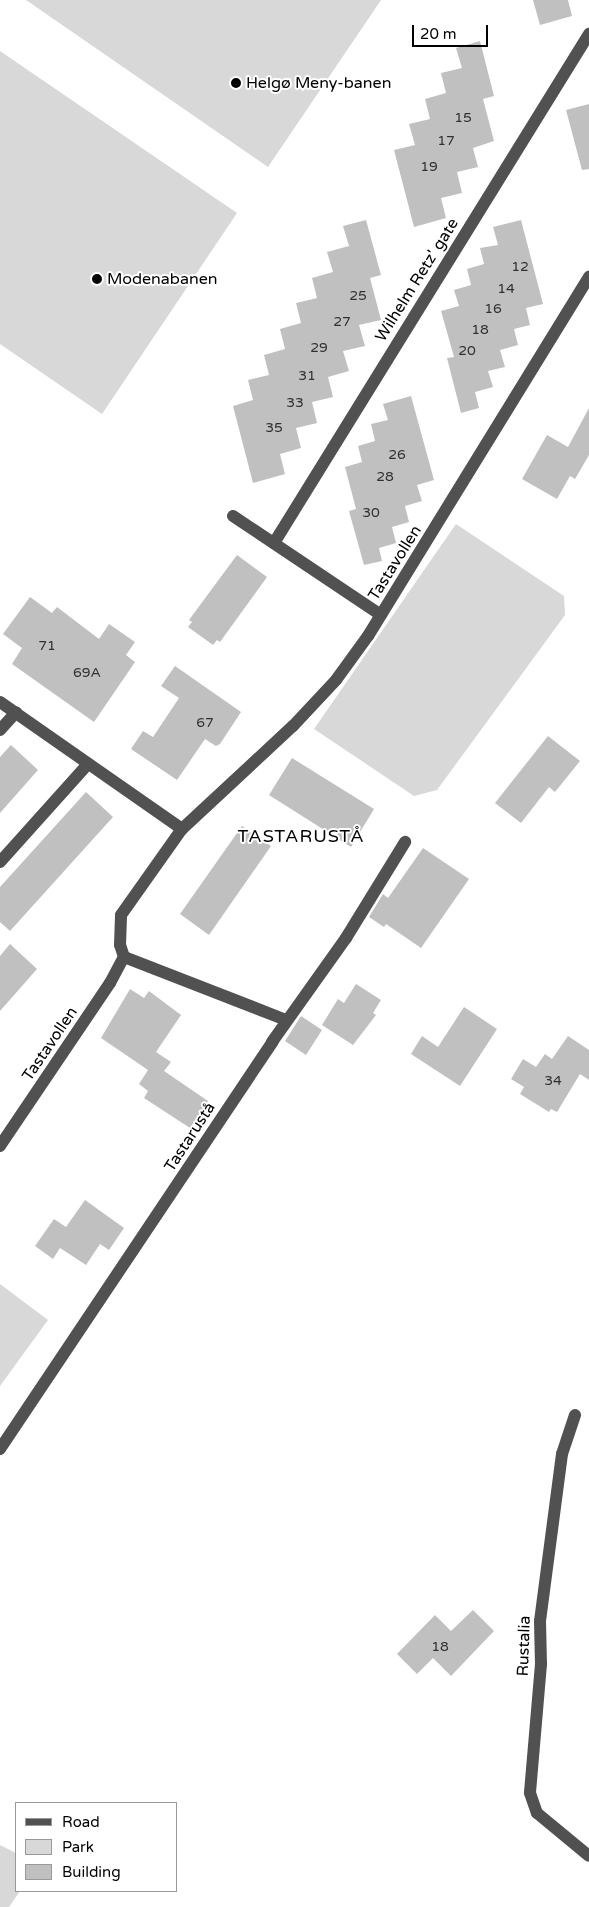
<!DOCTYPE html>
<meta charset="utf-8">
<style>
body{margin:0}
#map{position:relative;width:589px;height:1907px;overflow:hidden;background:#fff;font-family:"Varela Round",sans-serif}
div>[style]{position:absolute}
.green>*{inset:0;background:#d8d8d8}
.building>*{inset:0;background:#c0c0c0}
.minor>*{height:12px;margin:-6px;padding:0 6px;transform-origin:6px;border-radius:6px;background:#515151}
.dots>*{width:14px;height:14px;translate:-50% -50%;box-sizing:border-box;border:2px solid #fff;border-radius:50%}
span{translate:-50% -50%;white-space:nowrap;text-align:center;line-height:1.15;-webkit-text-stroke:4px #fff;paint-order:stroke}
.number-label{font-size:14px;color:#303030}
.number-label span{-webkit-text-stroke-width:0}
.poi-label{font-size:16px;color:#000}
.left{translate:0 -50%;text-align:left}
.street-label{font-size:16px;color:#000}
.neighbourhood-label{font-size:18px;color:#000;letter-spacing:1px}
.legend{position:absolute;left:15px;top:1802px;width:162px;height:90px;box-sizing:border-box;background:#fff;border:1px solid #999;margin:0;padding:6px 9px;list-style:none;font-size:15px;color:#000}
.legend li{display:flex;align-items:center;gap:10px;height:25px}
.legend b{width:25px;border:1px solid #999}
.scale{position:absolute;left:412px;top:25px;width:76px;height:22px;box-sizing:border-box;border:2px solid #000;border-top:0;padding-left:6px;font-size:15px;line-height:18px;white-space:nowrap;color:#000;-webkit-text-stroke:4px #fff;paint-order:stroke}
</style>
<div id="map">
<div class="green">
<i style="clip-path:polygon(26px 0,381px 0,268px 167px)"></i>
<i style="clip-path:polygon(0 51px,237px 213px,102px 414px,0 344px)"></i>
<i style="clip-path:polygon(456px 524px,564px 596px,565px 615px,437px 790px,414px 796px,314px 729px)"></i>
<i style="clip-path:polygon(0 1284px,48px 1320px,0 1386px)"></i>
<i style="clip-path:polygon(0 1845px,16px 1853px,16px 1891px,20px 1891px,9px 1907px,0 1907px)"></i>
</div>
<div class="building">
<i style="clip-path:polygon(533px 0,568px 0,572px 16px,540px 25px)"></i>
<i style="clip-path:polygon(480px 41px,494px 96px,483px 99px,494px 141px,473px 148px,478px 167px,457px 172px,462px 193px,441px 198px,446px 218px,414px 227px,394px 150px,415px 145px,409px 124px,430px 119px,425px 99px,446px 93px,441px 73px,462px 68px,456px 48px)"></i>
<i style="clip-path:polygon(589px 104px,589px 169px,582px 170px,566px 110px)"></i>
<i style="clip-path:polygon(366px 220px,381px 275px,370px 278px,381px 320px,359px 325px,365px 346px,343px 351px,349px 371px,328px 377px,333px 397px,312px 402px,317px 423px,296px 428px,301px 448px,280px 454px,285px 474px,253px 483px,233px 406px,253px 400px,248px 380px,269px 375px,264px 355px,285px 349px,280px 329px,301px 323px,296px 303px,317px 298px,312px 278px,333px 272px,327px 252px,349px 246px,343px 226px)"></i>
<i style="clip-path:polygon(521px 220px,543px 304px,526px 308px,530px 325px,514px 329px,518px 345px,500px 350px,505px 367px,488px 371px,493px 387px,475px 392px,479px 408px,461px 413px,447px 358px,454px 357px,441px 311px,459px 306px,454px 290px,471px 285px,467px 269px,484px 264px,480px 248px,498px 245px,493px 227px)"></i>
<i style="clip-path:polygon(411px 396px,434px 480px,417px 485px,422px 501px,405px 506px,409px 522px,392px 527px,396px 543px,379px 548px,382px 561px,364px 565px,349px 511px,356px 509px,345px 467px,362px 462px,358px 446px,375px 441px,371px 424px,388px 420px,383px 404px)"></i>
<i style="clip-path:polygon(589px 408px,589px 455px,575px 479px,570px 476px,557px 499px,522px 479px,547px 435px,568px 447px)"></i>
<i style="clip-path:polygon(237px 555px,267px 577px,220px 642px,217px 640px,213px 645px,188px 627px,192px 622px,189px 620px)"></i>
<i style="clip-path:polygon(30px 597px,52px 613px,57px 607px,99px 639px,109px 624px,135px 642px,126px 655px,135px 662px,94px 722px,12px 664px,22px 648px,3px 634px)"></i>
<i style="clip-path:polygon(175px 666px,241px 712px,220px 744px,216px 746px,205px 739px,177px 780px,131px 749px,143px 731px,153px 737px,179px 698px,161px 686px)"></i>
<i style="clip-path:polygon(548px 736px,580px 761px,555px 792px,549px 787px,521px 823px,495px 803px)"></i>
<i style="clip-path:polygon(11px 745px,38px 770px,0 813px,0 757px)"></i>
<i style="clip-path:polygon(292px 758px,374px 809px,351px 847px,269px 795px)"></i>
<i style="clip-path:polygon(86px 792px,113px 817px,10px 931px,0 922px,0 887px)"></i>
<i style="clip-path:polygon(242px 826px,271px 846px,209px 935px,180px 914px)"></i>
<i style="clip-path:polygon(423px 848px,469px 879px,421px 948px,386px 924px,384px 927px,369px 917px,383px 894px,388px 898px)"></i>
<i style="clip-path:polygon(10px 944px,37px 969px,0 1011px,0 956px)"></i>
<i style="clip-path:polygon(356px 984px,381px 1000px,373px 1013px,376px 1015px,353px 1045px,322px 1025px,338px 999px,344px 1003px)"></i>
<i style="clip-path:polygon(130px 989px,144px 998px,149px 991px,181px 1015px,156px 1052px,171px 1062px,164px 1071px,208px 1101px,190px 1128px,144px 1098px,148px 1091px,139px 1084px,148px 1070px,101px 1038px)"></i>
<i style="clip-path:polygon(464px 1007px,497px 1029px,460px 1086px,411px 1054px,422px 1036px,438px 1047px)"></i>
<i style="clip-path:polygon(301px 1016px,322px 1030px,306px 1055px,285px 1041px)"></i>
<i style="clip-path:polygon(568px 1036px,589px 1050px,589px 1080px,580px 1074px,557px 1112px,551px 1109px,549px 1112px,520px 1094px,524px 1087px,511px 1079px,523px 1059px,536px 1067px,545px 1054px,552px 1059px)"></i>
<i style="clip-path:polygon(85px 1200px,124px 1228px,109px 1250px,100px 1244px,86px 1265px,60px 1248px,53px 1259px,35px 1246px,54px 1219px,66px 1227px)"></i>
<i style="clip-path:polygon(473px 1610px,494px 1631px,451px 1676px,433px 1658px,417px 1674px,397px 1654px,435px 1615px,451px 1631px)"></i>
</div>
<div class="minor">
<i style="left:233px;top:516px;width:178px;rotate:33.8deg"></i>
<i style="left:274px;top:543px;width:599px;rotate:-58.25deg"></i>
<i style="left:0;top:702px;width:222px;rotate:34.9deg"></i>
<i style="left:0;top:730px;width:24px;rotate:-48deg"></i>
<i style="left:0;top:862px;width:132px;rotate:-48.1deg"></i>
<i style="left:286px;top:1020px;width:174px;rotate:-158.7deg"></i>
<i style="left:124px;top:957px;width:13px;rotate:-108deg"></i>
<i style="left:120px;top:945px;width:30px;rotate:-88deg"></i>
<i style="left:121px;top:915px;width:105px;rotate:-54.7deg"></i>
<i style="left:182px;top:829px;width:151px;rotate:-42.9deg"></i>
<i style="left:293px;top:726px;width:63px;rotate:-46.9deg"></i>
<i style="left:336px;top:680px;width:54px;rotate:-54deg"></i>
<i style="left:368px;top:636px;width:422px;rotate:-58.4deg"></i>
<i style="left:0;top:1146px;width:197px;rotate:-56deg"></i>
<i style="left:110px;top:983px;width:30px;rotate:-62deg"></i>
<i style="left:575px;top:1415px;width:41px;rotate:108.4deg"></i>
<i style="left:562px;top:1454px;width:168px;rotate:97.5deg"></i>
<i style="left:540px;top:1621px;width:43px;rotate:88.7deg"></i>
<i style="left:541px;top:1664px;width:129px;rotate:94.9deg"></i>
<i style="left:530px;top:1793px;width:21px;rotate:71deg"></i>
<i style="left:537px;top:1813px;width:67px;rotate:39.6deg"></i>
<i style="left:0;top:1449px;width:490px;rotate:-56.2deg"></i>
<i style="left:272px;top:1042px;width:128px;rotate:-54.6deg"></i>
<i style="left:346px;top:938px;width:113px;rotate:-58.4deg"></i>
</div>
<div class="dots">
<i style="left:236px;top:83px;background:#000"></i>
<i style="left:97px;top:279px;background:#000"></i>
</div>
<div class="number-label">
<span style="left:463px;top:118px">15</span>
<span style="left:446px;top:141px">17</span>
<span style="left:429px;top:167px">19</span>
<span style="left:520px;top:267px">12</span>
<span style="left:506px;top:289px">14</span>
<span style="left:358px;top:296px">25</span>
<span style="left:493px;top:309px">16</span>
<span style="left:342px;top:322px">27</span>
<span style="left:480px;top:330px">18</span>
<span style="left:319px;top:348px">29</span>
<span style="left:467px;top:351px">20</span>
<span style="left:307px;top:376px">31</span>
<span style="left:295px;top:403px">33</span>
<span style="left:274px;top:428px">35</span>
<span style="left:397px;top:455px">26</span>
<span style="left:385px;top:477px">28</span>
<span style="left:371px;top:513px">30</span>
<span style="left:47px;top:646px">71</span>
<span style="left:87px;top:673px">69A</span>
<span style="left:205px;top:723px">67</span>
<span style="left:553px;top:1081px">34</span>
<span style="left:440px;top:1647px">18</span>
</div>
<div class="poi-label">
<span class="left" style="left:246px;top:83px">Helgø Meny-banen</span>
<span class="left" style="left:107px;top:279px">Modenabanen</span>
</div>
<div class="street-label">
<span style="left:417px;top:280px;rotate:-58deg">Wilhelm Retz' gate</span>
<span style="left:395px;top:563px;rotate:-58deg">Tastavollen</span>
<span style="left:50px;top:1044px;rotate:-56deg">Tastavollen</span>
<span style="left:190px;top:1137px;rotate:-57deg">Tastarustå</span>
<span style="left:524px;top:1646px;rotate:-88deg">Rustalia</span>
</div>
<div class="neighbourhood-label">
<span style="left:301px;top:836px">TASTARUSTÅ</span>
</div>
<ul class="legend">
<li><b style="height:6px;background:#515151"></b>Road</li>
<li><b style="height:14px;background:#d8d8d8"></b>Park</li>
<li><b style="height:14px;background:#c0c0c0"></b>Building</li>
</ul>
<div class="scale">20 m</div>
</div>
